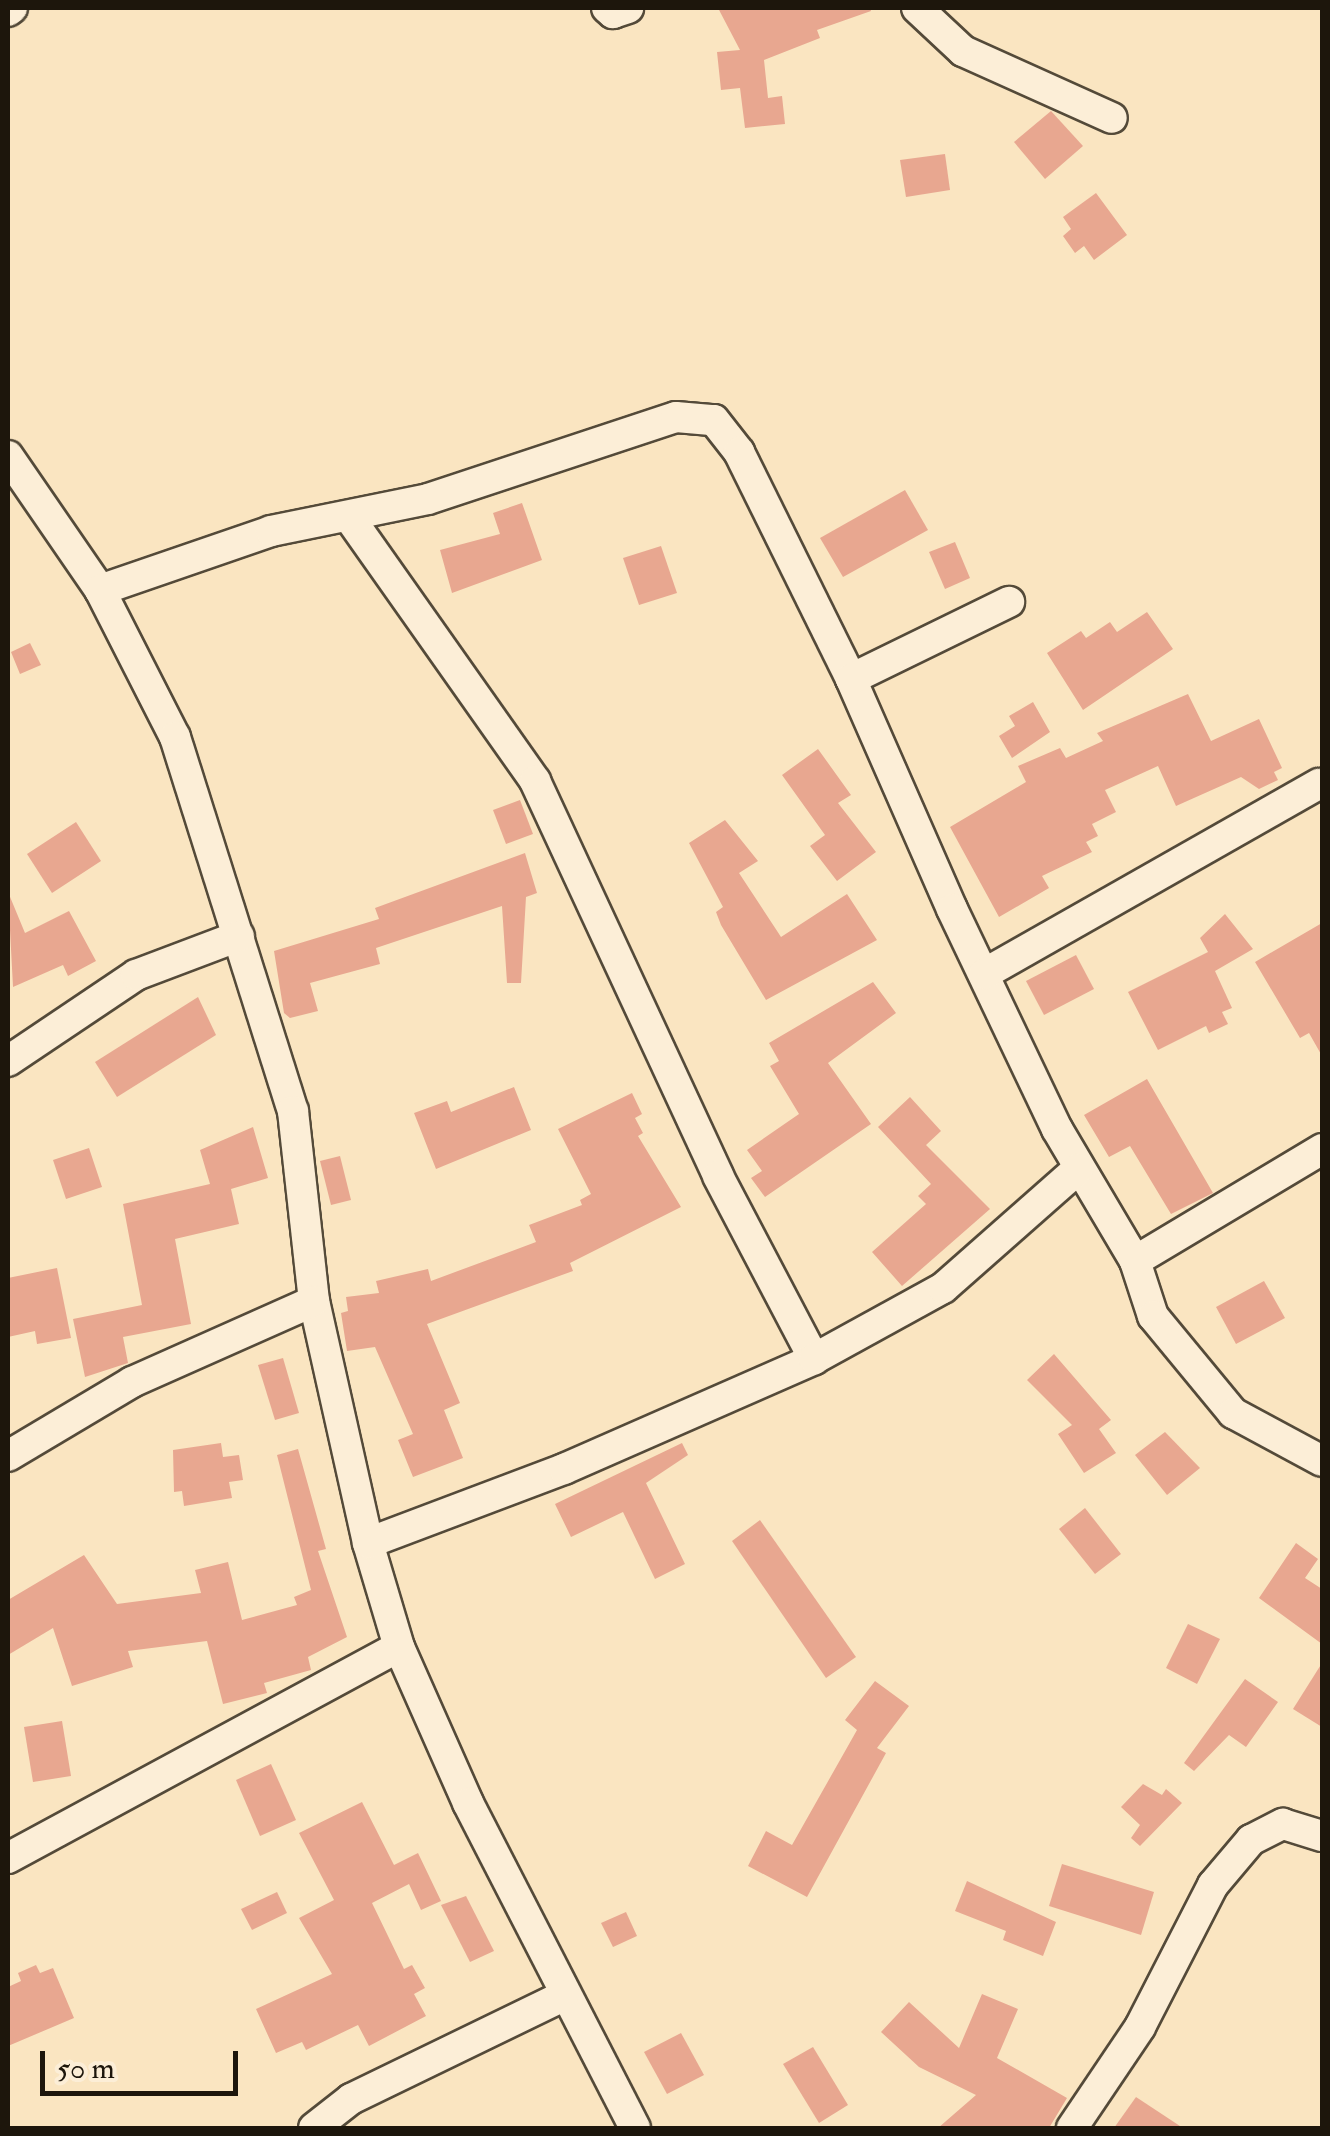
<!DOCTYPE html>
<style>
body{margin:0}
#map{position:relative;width:1330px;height:2136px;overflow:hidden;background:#fae5c1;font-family:"IM FELL Double Pica",serif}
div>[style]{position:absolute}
.building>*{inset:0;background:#e8a790}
.roads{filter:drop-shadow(2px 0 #544a39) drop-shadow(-2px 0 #544a39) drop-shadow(0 2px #544a39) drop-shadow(0 -2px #544a39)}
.minor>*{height:30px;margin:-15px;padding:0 15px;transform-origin:15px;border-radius:15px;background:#fceed7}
span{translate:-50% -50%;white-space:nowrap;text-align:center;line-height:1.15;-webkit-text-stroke:10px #fceed7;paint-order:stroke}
.frame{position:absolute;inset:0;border:10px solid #1d160c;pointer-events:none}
.scale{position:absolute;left:40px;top:2051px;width:198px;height:45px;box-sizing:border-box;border:5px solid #1d160c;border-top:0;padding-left:12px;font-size:30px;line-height:35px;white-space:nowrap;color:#1d160c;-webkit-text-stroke:8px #fceed7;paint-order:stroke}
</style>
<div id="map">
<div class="building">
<i style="clip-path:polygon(718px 8px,870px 8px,871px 11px,817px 30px,820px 38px,764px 60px,768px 98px,782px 96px,785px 124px,745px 128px,740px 88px,721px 90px,717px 52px,740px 50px)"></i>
<i style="clip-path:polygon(1051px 111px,1083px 146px,1045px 179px,1014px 142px)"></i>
<i style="clip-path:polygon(945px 154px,950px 190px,906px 197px,900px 160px)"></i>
<i style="clip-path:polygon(1096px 193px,1127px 235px,1094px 260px,1084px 246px,1075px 253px,1063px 236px,1071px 229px,1063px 217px)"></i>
<i style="clip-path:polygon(905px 490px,928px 530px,843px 577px,820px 538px)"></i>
<i style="clip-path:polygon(522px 503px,542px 560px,452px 593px,440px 550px,500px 534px,493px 513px)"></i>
<i style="clip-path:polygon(955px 542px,970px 578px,945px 589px,929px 552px)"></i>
<i style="clip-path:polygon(661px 546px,677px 593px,639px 605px,623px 558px)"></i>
<i style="clip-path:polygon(1147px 612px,1173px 649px,1083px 710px,1047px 653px,1081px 631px,1086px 638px,1110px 622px,1117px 632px)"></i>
<i style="clip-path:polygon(30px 643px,41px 665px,20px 674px,11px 652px)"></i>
<i style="clip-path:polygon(1188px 694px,1211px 741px,1259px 719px,1282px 768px,1274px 772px,1278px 780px,1259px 789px,1241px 777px,1176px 806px,1158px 766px,1105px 790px,1116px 812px,1092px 824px,1098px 836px,1086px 842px,1092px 852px,1042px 876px,1049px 888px,999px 917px,950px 827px,1026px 782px,1018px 766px,1060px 748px,1066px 758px,1103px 741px,1097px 733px)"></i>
<i style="clip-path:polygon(1033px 702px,1050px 732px,1012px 758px,999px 736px,1015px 726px,1009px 716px)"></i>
<i style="clip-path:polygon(818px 749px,851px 795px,838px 803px,876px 852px,837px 881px,810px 846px,825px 835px,782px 775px)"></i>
<i style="clip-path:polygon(520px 800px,533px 834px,506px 844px,493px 810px)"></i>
<i style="clip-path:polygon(725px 820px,758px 861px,739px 873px,781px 937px,847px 894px,877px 940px,766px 1000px,721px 925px,716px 912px,723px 907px,689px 843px)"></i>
<i style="clip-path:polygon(76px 822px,101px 861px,52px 893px,27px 854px)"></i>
<i style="clip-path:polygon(525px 853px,537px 893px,526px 897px,521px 983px,507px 983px,502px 906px,376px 948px,380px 964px,310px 983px,318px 1011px,290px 1018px,284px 1013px,274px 951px,379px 919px,375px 908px)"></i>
<i style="clip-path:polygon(8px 892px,25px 933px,69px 911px,96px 961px,68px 976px,63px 965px,13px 987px)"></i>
<i style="clip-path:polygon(1225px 914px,1253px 949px,1215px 971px,1232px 1008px,1222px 1012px,1228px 1024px,1209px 1033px,1206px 1026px,1158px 1050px,1128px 992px,1208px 952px,1200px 938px)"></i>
<i style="clip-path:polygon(1322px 923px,1322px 1056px,1309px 1033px,1300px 1038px,1255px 962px)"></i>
<i style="clip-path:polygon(1076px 955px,1094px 989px,1044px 1015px,1026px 981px)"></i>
<i style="clip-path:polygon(873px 982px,896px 1013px,828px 1063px,871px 1124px,765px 1197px,751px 1178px,762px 1171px,747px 1150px,799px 1114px,770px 1066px,779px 1061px,769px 1043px)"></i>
<i style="clip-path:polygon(198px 997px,216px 1035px,117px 1097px,95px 1062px)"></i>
<i style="clip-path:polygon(1147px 1079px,1213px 1193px,1171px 1214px,1130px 1146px,1109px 1157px,1084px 1115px)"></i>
<i style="clip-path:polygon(514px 1087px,531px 1130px,436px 1169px,414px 1113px,447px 1101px,451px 1112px)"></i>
<i style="clip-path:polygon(632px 1093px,642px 1114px,635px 1118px,643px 1133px,638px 1136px,681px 1207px,570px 1263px,573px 1271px,427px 1324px,460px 1403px,444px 1410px,463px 1458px,413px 1477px,398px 1440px,413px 1434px,375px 1347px,347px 1351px,341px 1313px,348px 1311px,346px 1297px,379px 1293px,376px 1281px,428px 1269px,431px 1281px,536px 1242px,529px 1225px,582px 1205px,580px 1200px,591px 1194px,558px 1129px)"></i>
<i style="clip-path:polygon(910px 1097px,941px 1131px,926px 1145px,990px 1209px,902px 1286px,872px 1252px,926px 1204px,918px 1196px,931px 1184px,878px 1127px)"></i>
<i style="clip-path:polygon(253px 1127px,268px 1178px,231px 1189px,239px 1224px,175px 1239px,191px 1324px,123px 1337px,128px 1363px,85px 1377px,73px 1319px,142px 1305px,123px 1204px,210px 1184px,200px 1150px)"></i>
<i style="clip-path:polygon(89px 1148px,102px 1187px,66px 1199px,53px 1160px)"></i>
<i style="clip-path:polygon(340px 1156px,351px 1200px,331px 1205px,320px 1161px)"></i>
<i style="clip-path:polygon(57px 1268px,71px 1338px,37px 1344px,35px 1331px,8px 1337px,8px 1278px)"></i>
<i style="clip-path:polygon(1264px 1281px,1285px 1318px,1236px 1344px,1216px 1307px)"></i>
<i style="clip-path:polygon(1054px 1354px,1111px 1420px,1099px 1429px,1116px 1453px,1084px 1473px,1058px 1434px,1072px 1425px,1027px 1380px)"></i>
<i style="clip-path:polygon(283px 1358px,299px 1413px,275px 1420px,258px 1365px)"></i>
<i style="clip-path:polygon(1165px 1432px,1200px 1468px,1167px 1495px,1135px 1455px)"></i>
<i style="clip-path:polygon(221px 1443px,223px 1457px,239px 1455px,243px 1480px,229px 1482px,232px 1498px,184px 1506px,182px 1491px,174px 1492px,173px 1450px)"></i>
<i style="clip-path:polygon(682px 1443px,688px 1455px,646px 1483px,685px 1564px,655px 1579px,623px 1512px,571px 1537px,555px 1504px)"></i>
<i style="clip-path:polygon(298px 1449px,326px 1549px,318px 1551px,347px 1637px,308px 1657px,311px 1670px,264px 1683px,267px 1693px,223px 1704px,207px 1641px,128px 1651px,133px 1667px,72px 1686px,53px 1628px,8px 1655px,8px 1600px,84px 1555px,117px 1604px,201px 1593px,195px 1570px,228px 1562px,242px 1620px,297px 1605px,294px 1597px,311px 1590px,277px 1455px)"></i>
<i style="clip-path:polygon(1085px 1508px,1121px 1554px,1095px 1574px,1059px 1529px)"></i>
<i style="clip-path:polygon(760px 1520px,856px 1657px,826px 1678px,732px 1541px)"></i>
<i style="clip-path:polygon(1296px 1543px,1318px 1559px,1305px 1578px,1322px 1589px,1322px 1644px,1259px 1598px)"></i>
<i style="clip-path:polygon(1188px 1624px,1220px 1639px,1197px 1684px,1166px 1668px)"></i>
<i style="clip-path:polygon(1322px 1663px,1322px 1727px,1293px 1709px)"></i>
<i style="clip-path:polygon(1245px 1679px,1278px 1702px,1246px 1747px,1229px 1735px,1194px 1771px,1184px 1763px)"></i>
<i style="clip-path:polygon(875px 1681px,909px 1706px,877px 1748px,886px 1753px,807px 1897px,748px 1866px,766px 1831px,792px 1845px,857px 1730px,845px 1720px)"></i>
<i style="clip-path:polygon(62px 1721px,71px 1776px,33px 1782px,24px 1727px)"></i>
<i style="clip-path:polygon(271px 1764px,296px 1820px,260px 1836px,236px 1780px)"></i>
<i style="clip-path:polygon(1143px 1784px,1162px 1795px,1166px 1789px,1182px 1803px,1140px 1846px,1131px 1838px,1140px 1825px,1121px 1807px)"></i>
<i style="clip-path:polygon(362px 1802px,394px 1865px,418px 1853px,441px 1901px,421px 1910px,409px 1884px,372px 1903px,404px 1969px,412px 1965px,425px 1988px,414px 1994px,426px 2016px,369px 2046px,358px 2025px,306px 2050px,302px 2042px,276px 2053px,256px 2009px,332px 1974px,299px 1918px,334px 1900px,299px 1833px)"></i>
<i style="clip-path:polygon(1062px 1864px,1154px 1892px,1141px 1935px,1049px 1906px)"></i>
<i style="clip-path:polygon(967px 1881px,1056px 1922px,1043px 1956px,1003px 1940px,1006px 1931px,955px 1911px)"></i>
<i style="clip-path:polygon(277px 1892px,287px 1913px,252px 1930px,241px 1909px)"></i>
<i style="clip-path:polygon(466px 1896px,494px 1951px,470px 1962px,441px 1905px)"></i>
<i style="clip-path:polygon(626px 1912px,637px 1936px,613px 1947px,601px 1923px)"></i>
<i style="clip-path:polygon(36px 1965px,40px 1973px,53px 1968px,74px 2018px,8px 2046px,8px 1987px,21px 1981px,18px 1973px)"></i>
<i style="clip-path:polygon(982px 1994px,1018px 2009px,997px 2058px,1067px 2098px,1049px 2128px,938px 2128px,976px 2095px,919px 2067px,881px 2032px,909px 2002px,959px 2048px)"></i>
<i style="clip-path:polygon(681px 2033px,704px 2075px,667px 2094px,644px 2052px)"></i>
<i style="clip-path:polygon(813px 2047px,848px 2105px,819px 2123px,783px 2064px)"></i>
<i style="clip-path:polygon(1136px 2097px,1183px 2128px,1114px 2128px)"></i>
</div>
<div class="roads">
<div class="minor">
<i style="left:607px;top:8px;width:8px;rotate:40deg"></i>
<i style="left:613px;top:13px;width:16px;rotate:-18deg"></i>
<i style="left:917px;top:8px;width:63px;rotate:43.1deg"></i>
<i style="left:963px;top:51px;width:163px;rotate:24.2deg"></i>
<i style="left:8px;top:11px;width:5px;rotate:-37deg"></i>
<i style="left:8px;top:456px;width:163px;rotate:55.5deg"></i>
<i style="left:100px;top:590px;width:165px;rotate:63deg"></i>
<i style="left:175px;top:737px;width:392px;rotate:72.5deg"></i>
<i style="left:293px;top:1111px;width:191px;rotate:83.7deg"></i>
<i style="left:314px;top:1301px;width:248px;rotate:77.4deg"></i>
<i style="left:368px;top:1543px;width:109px;rotate:73.4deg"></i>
<i style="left:399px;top:1647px;width:171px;rotate:66.1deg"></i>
<i style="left:468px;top:1803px;width:365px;rotate:62.8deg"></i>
<i style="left:349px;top:517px;width:323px;rotate:54.8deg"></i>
<i style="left:535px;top:781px;width:435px;rotate:65.1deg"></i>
<i style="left:718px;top:1176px;width:207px;rotate:62.3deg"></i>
<i style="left:100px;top:590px;width:181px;rotate:-19deg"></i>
<i style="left:271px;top:531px;width:160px;rotate:-11.5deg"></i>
<i style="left:428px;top:499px;width:261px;rotate:-18.3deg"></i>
<i style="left:676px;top:417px;width:38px;rotate:5deg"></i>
<i style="left:714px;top:420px;width:41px;rotate:52deg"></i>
<i style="left:739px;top:452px;width:253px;rotate:63.7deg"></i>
<i style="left:851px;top:679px;width:251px;rotate:66.3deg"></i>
<i style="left:952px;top:909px;width:244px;rotate:64.5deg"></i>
<i style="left:1057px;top:1129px;width:153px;rotate:59.4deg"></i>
<i style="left:1135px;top:1261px;width:58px;rotate:71.9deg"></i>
<i style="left:1153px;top:1316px;width:126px;rotate:50.5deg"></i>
<i style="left:1233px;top:1413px;width:101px;rotate:28.3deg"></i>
<i style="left:851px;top:679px;width:176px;rotate:-26deg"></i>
<i style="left:984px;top:974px;width:385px;rotate:-29.6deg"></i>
<i style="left:8px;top:1061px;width:154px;rotate:-33.9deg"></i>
<i style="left:136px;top:975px;width:110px;rotate:-20.7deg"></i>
<i style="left:1135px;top:1261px;width:218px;rotate:-30.9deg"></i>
<i style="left:8px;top:1456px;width:144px;rotate:-30.8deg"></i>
<i style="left:132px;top:1382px;width:199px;rotate:-24deg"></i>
<i style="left:368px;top:1543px;width:210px;rotate:-20.7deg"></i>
<i style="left:564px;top:1469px;width:273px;rotate:-23.7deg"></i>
<i style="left:814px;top:1359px;width:147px;rotate:-28.8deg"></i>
<i style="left:943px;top:1288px;width:180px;rotate:-41.4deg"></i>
<i style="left:8px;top:1858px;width:444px;rotate:-28.4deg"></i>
<i style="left:314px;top:2128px;width:47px;rotate:-38.1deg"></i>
<i style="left:351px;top:2099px;width:236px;rotate:-25.9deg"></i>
<i style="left:1072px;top:2128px;width:122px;rotate:-56deg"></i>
<i style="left:1140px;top:2027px;width:160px;rotate:-62.8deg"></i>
<i style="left:1213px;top:1885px;width:59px;rotate:-49.8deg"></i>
<i style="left:1251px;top:1840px;width:36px;rotate:-27deg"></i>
<i style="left:1283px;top:1824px;width:41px;rotate:17.1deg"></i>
</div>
</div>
<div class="frame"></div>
<div class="scale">50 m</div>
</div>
